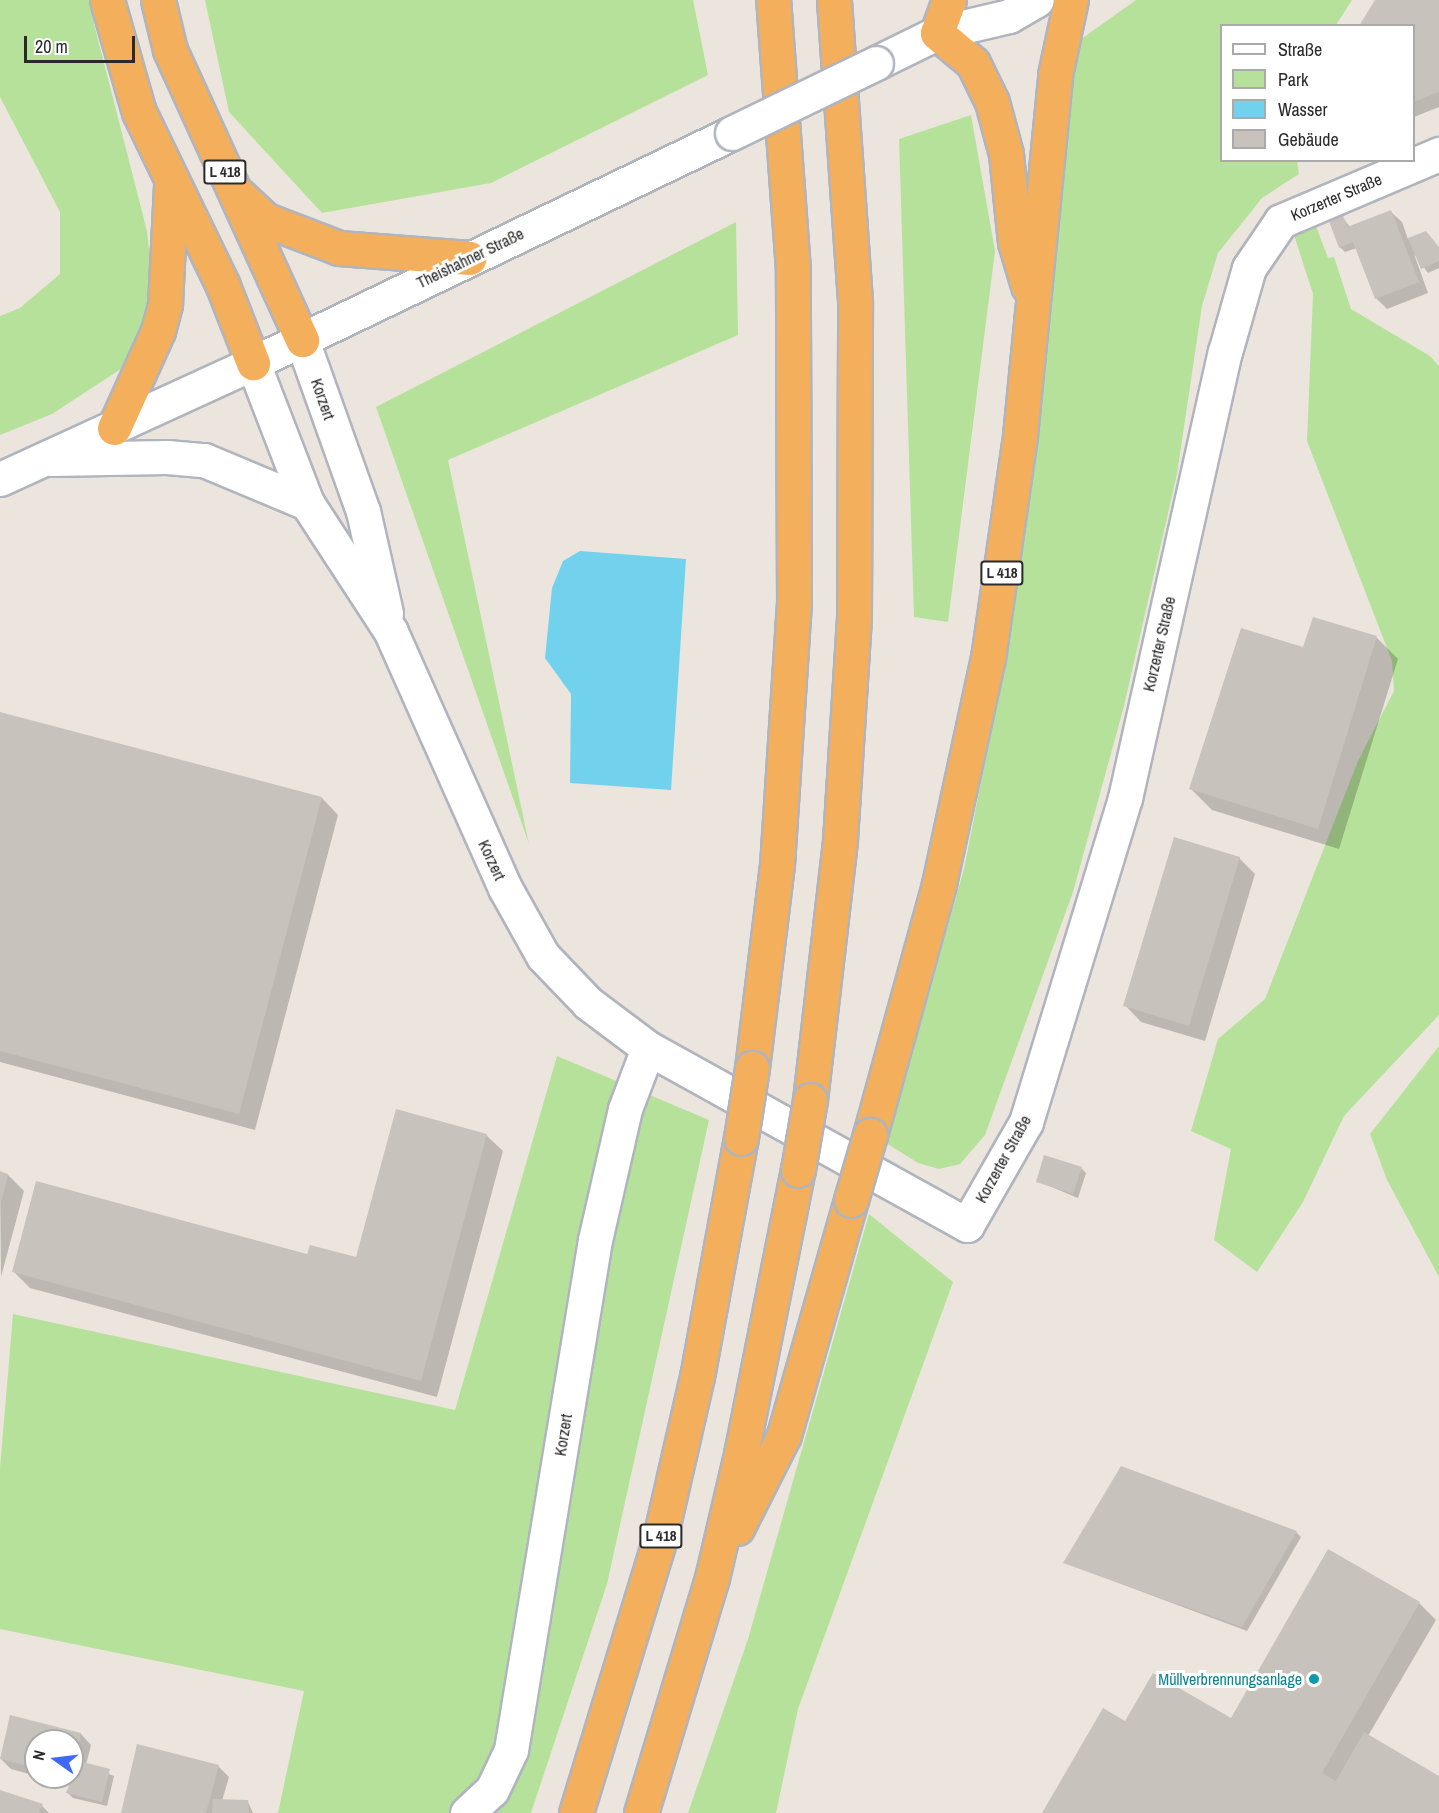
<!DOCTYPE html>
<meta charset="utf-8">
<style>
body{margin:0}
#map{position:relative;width:1439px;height:1813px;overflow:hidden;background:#ece5dd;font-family:"Archivo Narrow",sans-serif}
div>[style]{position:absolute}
.green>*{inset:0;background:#b6e19a}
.water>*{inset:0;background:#72d1ec}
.shadow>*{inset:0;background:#0003}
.building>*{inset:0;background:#c7c2bc}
.roads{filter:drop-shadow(2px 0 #b0b4be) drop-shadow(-2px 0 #b0b4be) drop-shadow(0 2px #b0b4be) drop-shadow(0 -2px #b0b4be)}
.minor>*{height:33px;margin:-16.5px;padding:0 16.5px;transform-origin:16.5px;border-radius:16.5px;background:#fff}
.tertiary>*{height:33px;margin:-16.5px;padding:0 16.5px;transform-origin:16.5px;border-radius:16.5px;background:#fff}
.secondary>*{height:33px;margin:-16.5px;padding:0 16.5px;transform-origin:16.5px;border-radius:16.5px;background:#fff}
.trunk>*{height:33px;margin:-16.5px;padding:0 16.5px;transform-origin:16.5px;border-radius:16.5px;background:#f4af5c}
.bridges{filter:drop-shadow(2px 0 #b0b4be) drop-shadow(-2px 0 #b0b4be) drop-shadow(0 2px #b0b4be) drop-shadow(0 -2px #b0b4be)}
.secondary-bridge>*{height:33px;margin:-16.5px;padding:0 16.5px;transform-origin:16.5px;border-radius:16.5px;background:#fff}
.trunk-bridge>*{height:33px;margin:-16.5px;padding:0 16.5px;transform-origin:16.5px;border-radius:16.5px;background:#f4af5c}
.dots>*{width:16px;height:16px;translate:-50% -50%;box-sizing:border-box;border:3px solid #fff;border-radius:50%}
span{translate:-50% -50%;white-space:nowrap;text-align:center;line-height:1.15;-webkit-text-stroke:6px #fff;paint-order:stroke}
.shield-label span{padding:2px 4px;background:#fff;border:2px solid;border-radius:4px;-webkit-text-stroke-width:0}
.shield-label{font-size:15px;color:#2a2a2a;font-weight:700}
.street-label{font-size:16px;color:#2a2a2a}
.culture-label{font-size:16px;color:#0d838f}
.right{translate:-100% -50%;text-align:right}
.legend{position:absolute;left:1220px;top:24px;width:195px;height:138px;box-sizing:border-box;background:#fff;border:2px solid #aaa;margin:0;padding:8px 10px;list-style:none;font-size:18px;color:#2a2a2a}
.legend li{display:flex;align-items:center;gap:12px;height:30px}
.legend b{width:30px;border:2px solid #aaa}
.north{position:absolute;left:24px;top:1729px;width:60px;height:60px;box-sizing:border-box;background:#fff;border:2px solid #aaa;border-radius:50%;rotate:284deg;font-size:16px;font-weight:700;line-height:24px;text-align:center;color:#2a2a2a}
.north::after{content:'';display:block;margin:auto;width:21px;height:27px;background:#406af6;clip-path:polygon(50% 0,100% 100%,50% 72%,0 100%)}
.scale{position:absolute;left:24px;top:36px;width:111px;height:27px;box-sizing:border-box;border:3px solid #2a2a2a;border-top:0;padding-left:8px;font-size:18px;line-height:21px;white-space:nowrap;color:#2a2a2a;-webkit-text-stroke:4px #fff;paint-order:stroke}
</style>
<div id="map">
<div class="green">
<i style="clip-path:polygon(0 0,92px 0,94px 24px,147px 231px,154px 297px,127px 365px,52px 414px,0 435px,0 316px,20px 308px,60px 274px,60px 212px,0 97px)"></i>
<i style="clip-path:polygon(205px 0,693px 0,708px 75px,491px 183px,322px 213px,229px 112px)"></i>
<i style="clip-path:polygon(1136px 0,1352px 0,1336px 25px,1222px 26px,1222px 160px,1297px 161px,1299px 174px,1262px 198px,1218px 253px,1202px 306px,1177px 474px,1124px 706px,1073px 892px,985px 1135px,960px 1164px,939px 1169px,918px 1163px,886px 1143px,964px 869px,1007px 649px,1034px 455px,1077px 42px)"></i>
<i style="clip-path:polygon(971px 115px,995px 251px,948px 622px,914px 617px,899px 139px)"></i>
<i style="clip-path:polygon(736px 222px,738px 335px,448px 460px,529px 844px,376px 407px)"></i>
<i style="clip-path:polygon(1316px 226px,1328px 258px,1334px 257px,1351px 309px,1430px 356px,1439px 366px,1439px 1015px,1344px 1116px,1303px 1202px,1257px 1272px,1214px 1240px,1231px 1149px,1191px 1131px,1218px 1039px,1265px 999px,1358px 761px,1394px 691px,1392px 661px,1307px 441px,1313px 294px,1293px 232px)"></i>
<i style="clip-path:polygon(1439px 1046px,1439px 1277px,1387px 1180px,1370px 1134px)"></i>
<i style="clip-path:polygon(557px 1056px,709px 1120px,607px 1584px,531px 1813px,278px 1813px,304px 1691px,0 1629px,0 1468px,13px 1314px,455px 1410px)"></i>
<i style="clip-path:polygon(869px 1214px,953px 1282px,798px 1709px,776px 1813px,688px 1813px,748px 1639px)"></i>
</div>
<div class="water">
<i style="clip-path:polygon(580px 551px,686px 559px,671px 790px,570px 783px,571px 694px,545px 658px,552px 588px,563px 561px)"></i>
</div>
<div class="shadow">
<i style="clip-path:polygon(1377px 0,1439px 0,1439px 107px,1414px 117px,1414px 26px)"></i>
<i style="clip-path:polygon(1391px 212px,1402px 222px,1408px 239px,1426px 233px,1439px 248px,1439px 268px,1428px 273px,1414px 254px,1428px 293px,1387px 309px,1376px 298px,1357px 248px,1345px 252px,1340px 247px,1342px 217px,1350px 227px)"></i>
<i style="clip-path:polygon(1314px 618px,1377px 638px,1398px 659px,1339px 849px,1212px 810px,1191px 789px,1304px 649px)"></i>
<i style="clip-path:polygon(0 714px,322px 798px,338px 815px,255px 1130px,0 1062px)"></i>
<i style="clip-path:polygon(1239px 858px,1255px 874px,1205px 1041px,1141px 1022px,1125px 1005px)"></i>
<i style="clip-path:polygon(486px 1135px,503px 1151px,437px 1397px,30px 1288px,14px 1272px,308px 1256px,357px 1259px)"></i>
<i style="clip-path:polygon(1081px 1168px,1086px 1173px,1078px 1198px,1037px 1181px)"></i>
<i style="clip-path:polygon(0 1173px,8px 1175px,24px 1191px,1px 1277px)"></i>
<i style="clip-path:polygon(1296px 1532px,1301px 1537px,1247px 1631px,1065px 1563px)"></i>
<i style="clip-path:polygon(1329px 1551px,1419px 1603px,1436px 1620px,1368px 1736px,1439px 1777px,1439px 1813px,1044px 1813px,1126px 1723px,1231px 1720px)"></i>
<i style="clip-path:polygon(11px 1716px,81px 1734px,91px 1745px,86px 1765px,114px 1776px,107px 1806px,73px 1798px,68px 1793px,70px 1784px,41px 1777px,72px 1777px,72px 1741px,36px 1741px,36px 1776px,11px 1769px,1px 1759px)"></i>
<i style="clip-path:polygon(218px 1766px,229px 1777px,222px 1801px,248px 1802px,253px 1813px,123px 1813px)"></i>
<i style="clip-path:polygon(0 1792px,42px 1806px,49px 1813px,0 1813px)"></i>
</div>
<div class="building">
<i style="clip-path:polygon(1375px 0,1439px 0,1439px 92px,1414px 102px,1414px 26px,1359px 26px)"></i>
<i style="clip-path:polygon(1391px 210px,1419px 282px,1375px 299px,1353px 242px,1339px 248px,1329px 221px,1343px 215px,1347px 227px)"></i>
<i style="clip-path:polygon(1426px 231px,1439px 247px,1439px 261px,1421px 269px,1408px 238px)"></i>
<i style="clip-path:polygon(1313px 617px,1377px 636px,1318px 829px,1189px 789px,1241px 628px,1303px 647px)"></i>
<i style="clip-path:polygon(0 712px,322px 797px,239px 1114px,0 1051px)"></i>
<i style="clip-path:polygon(1174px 837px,1240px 857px,1189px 1026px,1123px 1006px)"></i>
<i style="clip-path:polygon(396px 1109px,487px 1134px,421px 1381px,12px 1272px,36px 1181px,307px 1254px,310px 1245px,356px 1257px)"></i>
<i style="clip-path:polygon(1044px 1155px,1082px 1167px,1073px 1194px,1036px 1182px)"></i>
<i style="clip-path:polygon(0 1171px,8px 1174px,1px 1203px,0 1203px)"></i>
<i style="clip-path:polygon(1121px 1466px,1297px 1531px,1242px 1627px,1063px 1563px)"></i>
<i style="clip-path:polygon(1328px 1549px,1420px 1602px,1322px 1773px,1336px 1781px,1364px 1732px,1439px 1776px,1439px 1813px,1042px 1813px,1103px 1708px,1125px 1721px,1153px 1673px,1231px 1718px)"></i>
<i style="clip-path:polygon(10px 1715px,81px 1733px,75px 1760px,110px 1769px,102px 1802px,66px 1793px,72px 1777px,72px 1741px,36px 1741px,36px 1768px,0 1759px)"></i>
<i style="clip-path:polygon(137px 1744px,219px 1765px,206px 1813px,121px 1813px)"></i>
<i style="clip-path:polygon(0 1790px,43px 1804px,39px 1813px,0 1813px)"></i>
<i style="clip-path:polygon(213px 1799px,248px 1800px,249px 1813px,212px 1813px)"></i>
</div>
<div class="roads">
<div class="minor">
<i style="left:302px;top:340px;width:182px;rotate:70.4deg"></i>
<i style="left:363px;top:511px;width:105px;rotate:77.3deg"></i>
<i style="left:253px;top:363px;width:150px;rotate:68.9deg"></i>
<i style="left:307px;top:503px;width:154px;rotate:56.9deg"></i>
<i style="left:391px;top:632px;width:280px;rotate:66deg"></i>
<i style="left:505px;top:888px;width:78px;rotate:60.8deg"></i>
<i style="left:543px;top:956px;width:65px;rotate:46.2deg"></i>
<i style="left:588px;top:1003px;width:75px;rotate:36.9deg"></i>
<i style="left:648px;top:1048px;width:365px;rotate:29deg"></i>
<i style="left:967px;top:1225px;width:119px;rotate:-60.2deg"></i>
<i style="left:1026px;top:1122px;width:339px;rotate:-73deg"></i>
<i style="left:1125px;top:798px;width:457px;rotate:-77.4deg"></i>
<i style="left:1225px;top:352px;width:87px;rotate:-74.1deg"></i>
<i style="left:1249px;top:268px;width:57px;rotate:-55.8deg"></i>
<i style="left:1281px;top:221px;width:172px;rotate:-23deg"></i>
<i style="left:50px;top:459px;width:117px;rotate:-1deg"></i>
<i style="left:167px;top:457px;width:37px;rotate:5deg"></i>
<i style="left:204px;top:460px;width:112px;rotate:22.7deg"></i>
<i style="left:467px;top:1813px;width:34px;rotate:-43deg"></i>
<i style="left:492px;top:1790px;width:44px;rotate:-64.6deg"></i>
<i style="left:511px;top:1750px;width:517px;rotate:-80.65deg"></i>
<i style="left:595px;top:1240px;width:134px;rotate:-77.1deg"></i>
<i style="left:625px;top:1109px;width:65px;rotate:-69.3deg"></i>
</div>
<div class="tertiary">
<i style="left:0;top:479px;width:278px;rotate:-24.6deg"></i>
</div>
<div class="secondary">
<i style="left:876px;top:63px;width:68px;rotate:-26.2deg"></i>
<i style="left:937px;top:33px;width:74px;rotate:-13.3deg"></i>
<i style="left:1009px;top:16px;width:32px;rotate:-30deg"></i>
<i style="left:253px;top:363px;width:531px;rotate:-25.65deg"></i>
</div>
<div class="trunk">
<i style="left:107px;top:0;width:116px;rotate:74.1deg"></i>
<i style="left:139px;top:112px;width:193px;rotate:64.2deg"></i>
<i style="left:223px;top:286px;width:83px;rotate:68.7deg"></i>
<i style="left:158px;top:0;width:51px;rotate:76.5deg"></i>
<i style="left:170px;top:50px;width:319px;rotate:65.5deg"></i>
<i style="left:949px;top:0;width:35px;rotate:110deg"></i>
<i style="left:937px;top:33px;width:47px;rotate:39.8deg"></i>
<i style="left:973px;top:63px;width:43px;rotate:64deg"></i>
<i style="left:992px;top:102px;width:54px;rotate:74.9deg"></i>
<i style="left:1006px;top:154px;width:88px;rotate:84.2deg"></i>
<i style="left:1015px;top:242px;width:46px;rotate:73.5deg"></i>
<i style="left:239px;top:195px;width:37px;rotate:43deg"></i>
<i style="left:266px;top:220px;width:78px;rotate:21deg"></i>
<i style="left:339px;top:248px;width:131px;rotate:4.4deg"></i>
<i style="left:114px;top:428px;width:107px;rotate:-65.6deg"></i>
<i style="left:158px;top:331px;width:28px;rotate:-75deg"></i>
<i style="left:165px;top:304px;width:118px;rotate:-87.1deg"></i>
<i style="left:752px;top:1068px;width:205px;rotate:-83deg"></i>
<i style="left:777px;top:865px;width:265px;rotate:-86.3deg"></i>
<i style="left:794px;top:601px;width:331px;rotate:-90.2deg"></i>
<i style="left:793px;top:270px;width:271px;rotate:-94.2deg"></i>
<i style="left:810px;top:1100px;width:262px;rotate:-83.4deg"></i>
<i style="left:840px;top:840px;width:224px;rotate:-86.4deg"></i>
<i style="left:854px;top:616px;width:315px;rotate:-89.8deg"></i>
<i style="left:855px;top:301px;width:302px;rotate:-94deg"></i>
<i style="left:870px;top:1135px;width:260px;rotate:-74.6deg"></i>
<i style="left:939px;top:884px;width:231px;rotate:-77.8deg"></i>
<i style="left:988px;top:658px;width:225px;rotate:-81.8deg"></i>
<i style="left:1020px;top:435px;width:362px;rotate:-84.4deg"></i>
<i style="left:1055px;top:75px;width:77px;rotate:-78deg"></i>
<i style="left:737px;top:1528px;width:104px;rotate:-63.2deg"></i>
<i style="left:784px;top:1435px;width:244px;rotate:-74.1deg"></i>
<i style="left:576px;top:1813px;width:288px;rotate:-73deg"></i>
<i style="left:660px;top:1538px;width:165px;rotate:-77.1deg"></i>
<i style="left:697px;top:1377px;width:243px;rotate:-79.6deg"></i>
<i style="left:641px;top:1813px;width:245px;rotate:-73.2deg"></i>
<i style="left:712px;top:1578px;width:127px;rotate:-76.8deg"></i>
<i style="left:741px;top:1454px;width:290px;rotate:-78.7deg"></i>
</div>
</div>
<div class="bridges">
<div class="secondary-bridge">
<i style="left:732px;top:133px;width:160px;rotate:-25.9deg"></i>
</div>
<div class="trunk-bridge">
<i style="left:741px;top:1138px;width:71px;rotate:-81.1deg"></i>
<i style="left:798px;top:1170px;width:71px;rotate:-80.3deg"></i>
<i style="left:851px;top:1200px;width:68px;rotate:-73.7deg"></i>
</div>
</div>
<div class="dots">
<i style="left:1314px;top:1679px;background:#0f9aa8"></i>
</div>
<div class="shield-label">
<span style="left:225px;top:172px">L 418</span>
<span style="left:1002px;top:573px">L 418</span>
<span style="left:661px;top:1536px">L 418</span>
</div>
<div class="street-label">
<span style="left:1336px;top:197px;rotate:-23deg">Korzerter Straße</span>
<span style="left:470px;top:258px;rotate:-26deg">Theishahner Straße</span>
<span style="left:323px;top:399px;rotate:71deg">Korzert</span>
<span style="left:1159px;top:644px;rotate:-77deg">Korzerter Straße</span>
<span style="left:492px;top:860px;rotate:65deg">Korzert</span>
<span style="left:1003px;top:1159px;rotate:-61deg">Korzerter Straße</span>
<span style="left:563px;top:1435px;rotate:-81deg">Korzert</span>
</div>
<div class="culture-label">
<span class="right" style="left:1302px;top:1679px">Müllverbrennungsanlage</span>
</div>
<ul class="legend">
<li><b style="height:8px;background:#fff"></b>Straße</li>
<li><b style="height:16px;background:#b6e19a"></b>Park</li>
<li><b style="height:16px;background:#72d1ec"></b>Wasser</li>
<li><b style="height:16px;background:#c7c2bc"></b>Gebäude</li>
</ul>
<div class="north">N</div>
<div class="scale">20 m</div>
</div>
